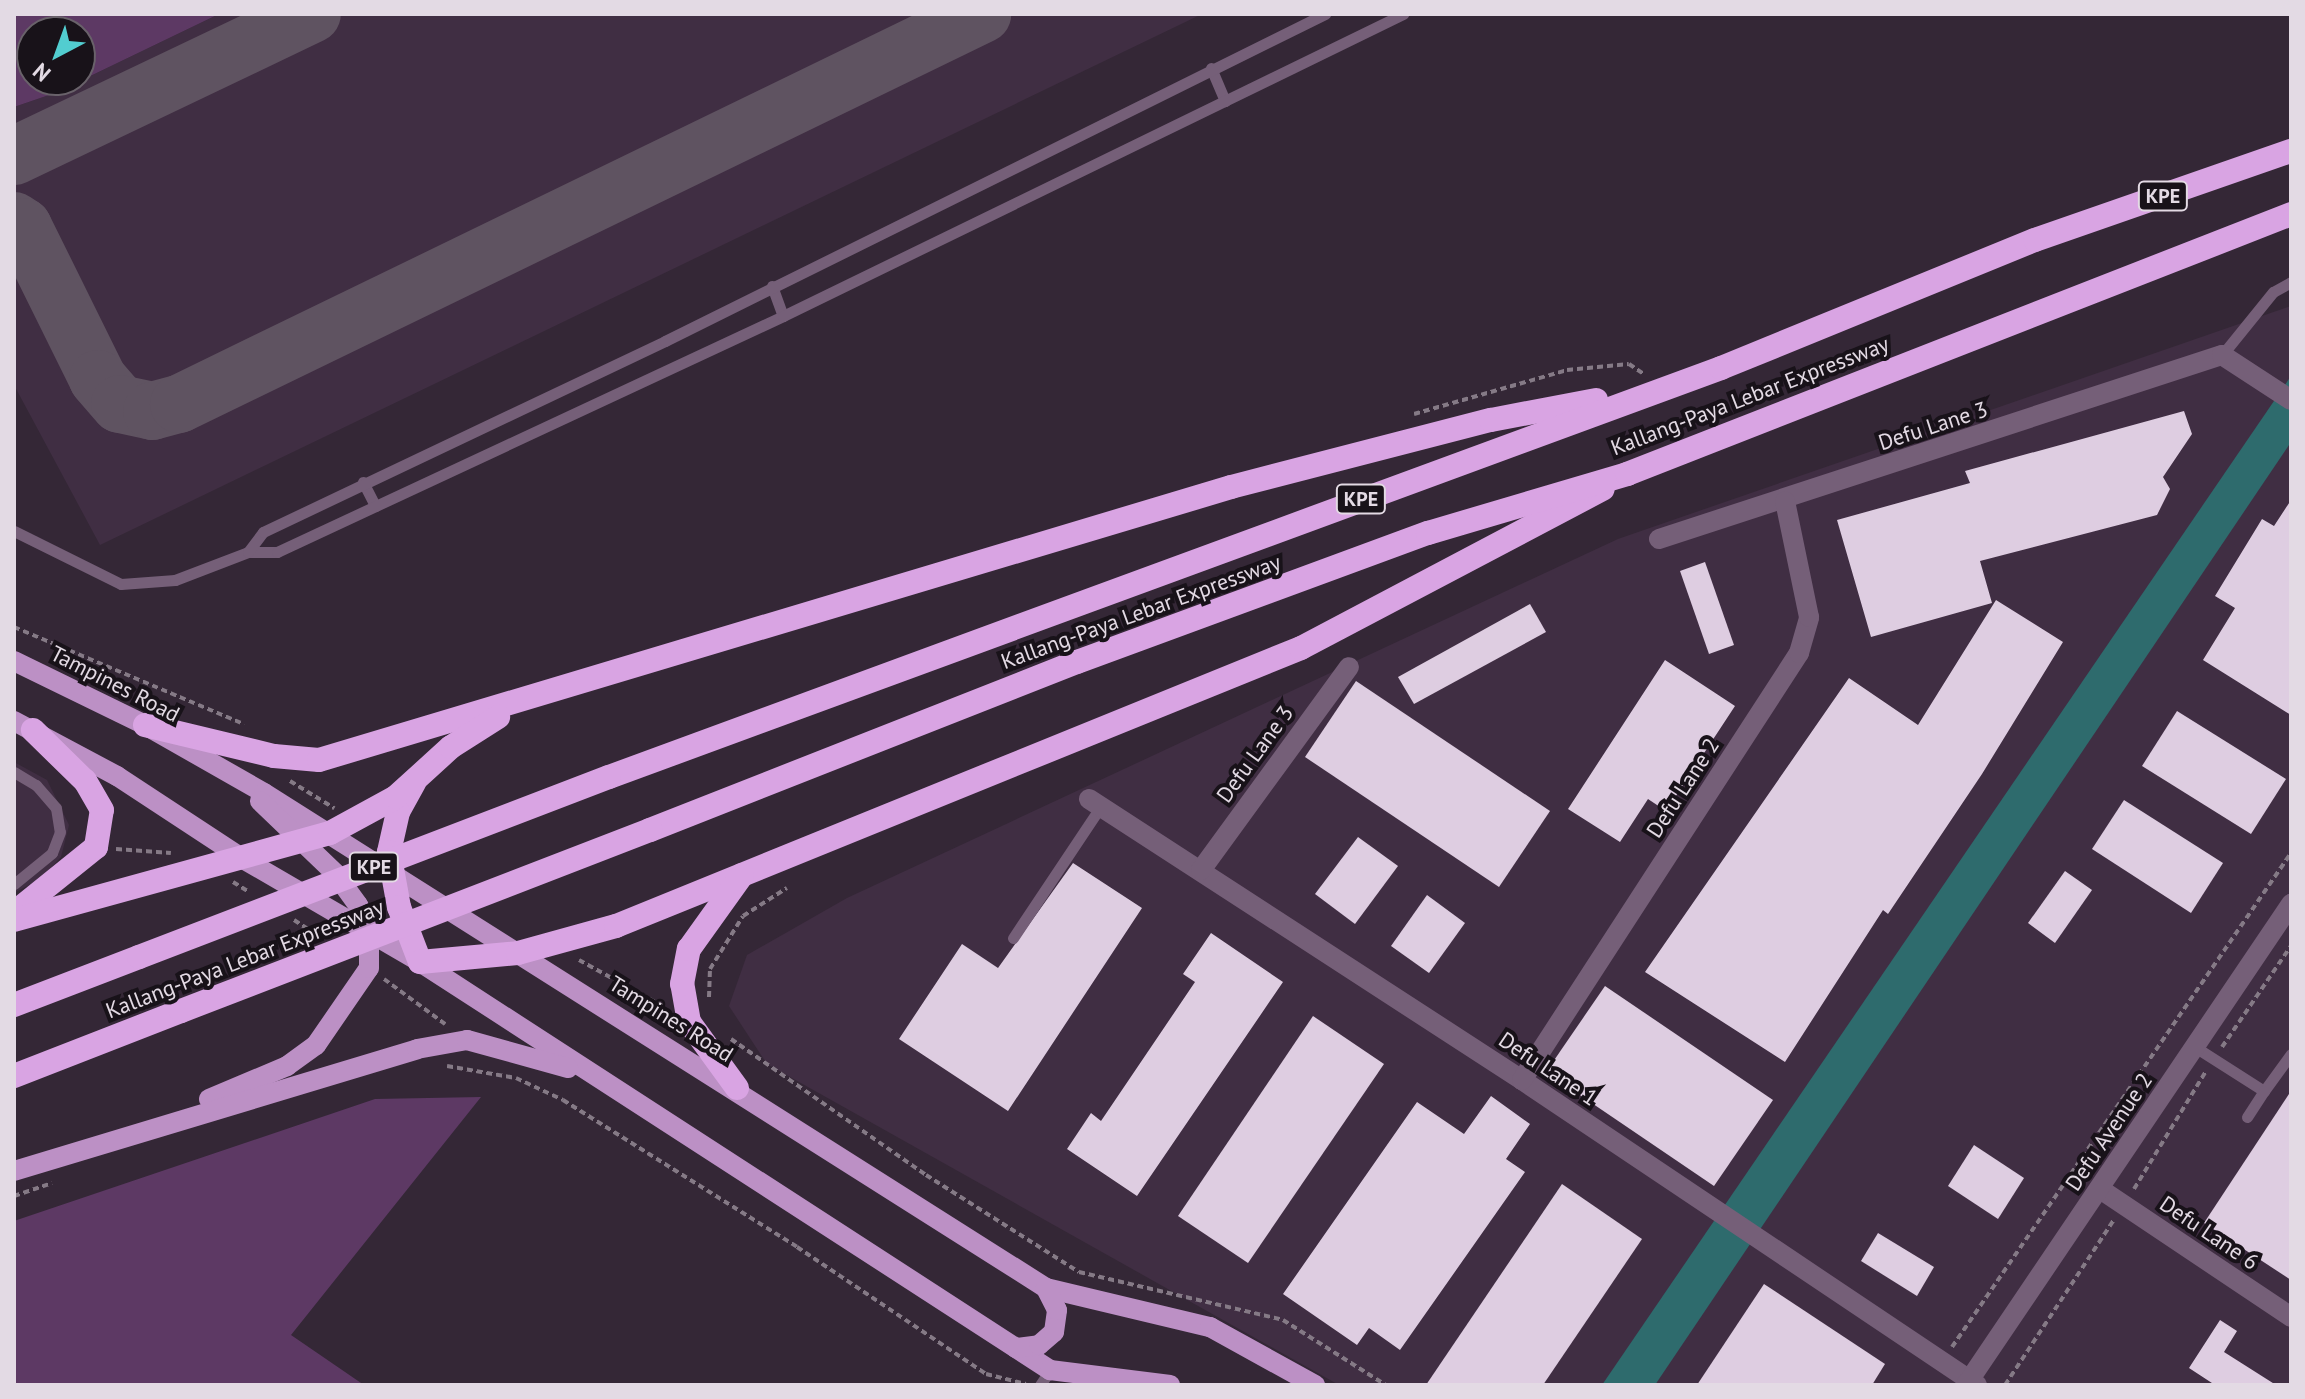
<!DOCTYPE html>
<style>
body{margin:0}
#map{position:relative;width:2305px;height:1399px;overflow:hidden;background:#342736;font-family:"PT Sans",sans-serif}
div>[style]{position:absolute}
.built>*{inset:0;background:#402e43}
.green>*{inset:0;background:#5d3964}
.water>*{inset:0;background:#2e6b6d}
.taxiway>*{height:58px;margin:-29px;padding:0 29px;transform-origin:29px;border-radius:29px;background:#5f5361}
.building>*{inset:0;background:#decde1}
.path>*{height:4px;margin-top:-2px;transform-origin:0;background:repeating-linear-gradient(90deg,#857a86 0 6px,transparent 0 10px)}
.service>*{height:11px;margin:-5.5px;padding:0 5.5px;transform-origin:5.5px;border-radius:5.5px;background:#755f78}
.minor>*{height:20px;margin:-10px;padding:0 10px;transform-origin:10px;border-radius:10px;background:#755f78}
.primary>*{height:20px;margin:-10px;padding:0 10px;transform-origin:10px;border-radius:10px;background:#bc90c5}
.motorway>*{height:24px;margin:-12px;padding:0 12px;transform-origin:12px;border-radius:12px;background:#d9a4e3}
.motorway-bridge>*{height:24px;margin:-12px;padding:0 12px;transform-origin:12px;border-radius:12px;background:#d9a4e3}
span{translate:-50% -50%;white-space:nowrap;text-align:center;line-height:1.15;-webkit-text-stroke:8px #181219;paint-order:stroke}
.shield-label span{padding:2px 6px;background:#181219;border:2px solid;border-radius:6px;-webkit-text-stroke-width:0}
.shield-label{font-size:20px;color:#e3dae4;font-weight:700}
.street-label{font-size:22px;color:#e3dae4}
.frame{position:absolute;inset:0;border:16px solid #e3dae4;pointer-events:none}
.north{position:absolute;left:16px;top:16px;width:80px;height:80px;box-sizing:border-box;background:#181219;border:2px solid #69626a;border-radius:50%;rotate:221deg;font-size:22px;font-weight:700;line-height:32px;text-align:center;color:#e3dae4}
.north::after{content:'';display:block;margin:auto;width:28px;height:36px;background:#52cdd0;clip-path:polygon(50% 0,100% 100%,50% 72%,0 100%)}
</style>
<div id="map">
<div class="built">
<i style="clip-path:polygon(219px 14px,1202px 14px,100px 545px,14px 385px,14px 107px,55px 93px)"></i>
<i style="clip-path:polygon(2291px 306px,2291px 1385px,1339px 1385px,767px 1064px,729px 1006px,747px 955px,847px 898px,1618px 539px)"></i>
<i style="clip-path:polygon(14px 762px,47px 780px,69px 825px,61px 857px,42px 878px,14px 893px)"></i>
</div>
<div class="green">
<i style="clip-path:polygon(evenodd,14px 14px,219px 14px,55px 93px,14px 107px,14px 14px,32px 32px,80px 32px,80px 80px,32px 80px,32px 32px)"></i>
<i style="clip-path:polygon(481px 1097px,291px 1335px,364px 1385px,14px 1385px,14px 1221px,375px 1099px)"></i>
</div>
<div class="water">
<i style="clip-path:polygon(2291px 376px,2291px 442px,1655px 1385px,1602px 1385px)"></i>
</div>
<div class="taxiway">
<i style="left:14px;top:156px;width:330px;rotate:-25.5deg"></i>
<i style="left:14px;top:221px;width:11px;rotate:34deg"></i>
<i style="left:23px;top:227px;width:169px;rotate:63.7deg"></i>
<i style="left:98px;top:379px;width:33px;rotate:49deg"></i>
<i style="left:120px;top:404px;width:33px;rotate:12deg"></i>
<i style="left:152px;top:411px;width:28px;rotate:-15deg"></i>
<i style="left:179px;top:404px;width:893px;rotate:-25.9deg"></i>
</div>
<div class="building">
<i style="clip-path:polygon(2184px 411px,2192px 434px,2163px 477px,2170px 489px,2157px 515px,1980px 561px,1992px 603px,1871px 637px,1837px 520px,1970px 483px,1965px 471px)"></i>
<i style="clip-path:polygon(2291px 500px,2291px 715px,2203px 660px,2235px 608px,2215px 596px,2262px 519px,2274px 526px)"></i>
<i style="clip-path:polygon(1705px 562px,1734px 645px,1709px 654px,1680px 571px)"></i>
<i style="clip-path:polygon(1996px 600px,2063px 642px,1982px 774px,1888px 914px,1883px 910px,1785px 1062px,1645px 972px,1849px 678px,1918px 725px)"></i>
<i style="clip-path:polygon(1530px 604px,1546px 632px,1414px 704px,1398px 677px)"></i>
<i style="clip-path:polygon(1665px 660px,1735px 706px,1666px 811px,1648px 799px,1620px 842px,1568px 809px)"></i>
<i style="clip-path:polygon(1356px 681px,1550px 811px,1499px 887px,1305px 757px)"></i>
<i style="clip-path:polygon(2177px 711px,2286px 779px,2251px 834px,2142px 766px)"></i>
<i style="clip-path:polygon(2124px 800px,2223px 863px,2191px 913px,2092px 849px)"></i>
<i style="clip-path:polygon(1358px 837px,1398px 866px,1355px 924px,1315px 894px)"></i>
<i style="clip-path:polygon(1073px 863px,1142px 908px,1008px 1111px,899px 1039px,962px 944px,998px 968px)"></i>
<i style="clip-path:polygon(2065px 871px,2092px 890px,2055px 943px,2028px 923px)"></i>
<i style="clip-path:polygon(1427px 895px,1465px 923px,1429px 973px,1391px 946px)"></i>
<i style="clip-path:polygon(1211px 933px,1283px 982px,1137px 1196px,1067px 1149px,1091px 1113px,1101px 1121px,1195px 982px,1183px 974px)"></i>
<i style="clip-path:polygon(1605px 986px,1773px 1100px,1714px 1186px,1546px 1072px)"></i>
<i style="clip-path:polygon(1313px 1016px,1384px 1064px,1248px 1263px,1178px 1216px)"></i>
<i style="clip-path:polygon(2291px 1091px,2291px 1280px,2204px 1223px)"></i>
<i style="clip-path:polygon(1491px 1096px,1530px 1124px,1506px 1159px,1525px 1172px,1400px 1350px,1369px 1328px,1357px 1345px,1283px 1294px,1417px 1102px,1464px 1134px)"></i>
<i style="clip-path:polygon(1974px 1145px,2024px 1178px,1998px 1219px,1948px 1186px)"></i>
<i style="clip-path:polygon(1562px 1184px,1642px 1239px,1543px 1385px,1426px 1385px)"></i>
<i style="clip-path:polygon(1878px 1233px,1934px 1267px,1917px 1296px,1861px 1261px)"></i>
<i style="clip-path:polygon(1764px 1284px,1885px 1364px,1872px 1385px,1697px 1385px)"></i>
<i style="clip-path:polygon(2220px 1320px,2237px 1331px,2224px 1352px,2276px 1385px,2215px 1385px,2189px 1368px)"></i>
</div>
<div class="path">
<i style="left:1414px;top:414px;width:159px;rotate:-16deg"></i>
<i style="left:1567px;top:370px;width:62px;rotate:-5.5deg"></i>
<i style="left:1629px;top:364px;width:18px;rotate:34deg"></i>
<i style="left:14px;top:627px;width:250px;rotate:22.9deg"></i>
<i style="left:290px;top:781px;width:52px;rotate:31.5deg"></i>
<i style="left:116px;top:849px;width:55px;rotate:4.2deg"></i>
<i style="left:233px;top:882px;width:19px;rotate:32deg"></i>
<i style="left:294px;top:920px;width:27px;rotate:33deg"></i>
<i style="left:579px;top:960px;width:99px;rotate:28.9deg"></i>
<i style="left:384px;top:979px;width:76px;rotate:36.4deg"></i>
<i style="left:709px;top:997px;width:28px;rotate:-88deg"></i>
<i style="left:710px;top:969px;width:62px;rotate:-58.1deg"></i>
<i style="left:743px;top:916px;width:52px;rotate:-32.5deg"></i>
<i style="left:731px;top:1039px;width:238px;rotate:34.9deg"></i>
<i style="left:926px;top:1175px;width:181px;rotate:32.4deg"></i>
<i style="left:1079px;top:1272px;width:210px;rotate:13.2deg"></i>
<i style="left:1283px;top:1320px;width:122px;rotate:32.3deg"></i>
<i style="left:2222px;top:1047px;width:122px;rotate:-55.7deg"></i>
<i style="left:447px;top:1066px;width:70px;rotate:9.9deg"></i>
<i style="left:516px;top:1078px;width:52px;rotate:25.1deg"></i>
<i style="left:563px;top:1100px;width:276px;rotate:32.1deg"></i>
<i style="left:797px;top:1247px;width:228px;rotate:33.9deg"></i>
<i style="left:986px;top:1374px;width:41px;rotate:14deg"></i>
<i style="left:2134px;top:1189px;width:138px;rotate:-58.6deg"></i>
<i style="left:14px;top:1196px;width:40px;rotate:-18.9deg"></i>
<i style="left:1952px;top:1347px;width:599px;rotate:-55.54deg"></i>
<i style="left:2005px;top:1385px;width:198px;rotate:-56.6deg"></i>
</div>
<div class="service">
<i style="left:1211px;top:68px;width:36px;rotate:67deg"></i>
<i style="left:772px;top:286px;width:32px;rotate:70deg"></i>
<i style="left:2222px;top:355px;width:81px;rotate:-51deg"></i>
<i style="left:2273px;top:292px;width:21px;rotate:-29deg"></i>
<i style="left:363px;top:482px;width:27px;rotate:63deg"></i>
<i style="left:14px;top:531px;width:119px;rotate:26.4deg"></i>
<i style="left:121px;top:584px;width:54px;rotate:-4.2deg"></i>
<i style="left:175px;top:580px;width:78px;rotate:-21deg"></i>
<i style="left:248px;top:552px;width:29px"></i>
<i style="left:277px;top:552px;width:558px;rotate:-25deg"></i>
<i style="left:783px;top:316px;width:690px;rotate:-25.97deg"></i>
<i style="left:248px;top:552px;width:25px;rotate:-53deg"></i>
<i style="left:263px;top:532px;width:445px;rotate:-25.4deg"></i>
<i style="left:665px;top:341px;width:737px;rotate:-26.36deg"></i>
<i style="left:14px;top:772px;width:26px;rotate:31deg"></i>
<i style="left:36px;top:785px;width:30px;rotate:49deg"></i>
<i style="left:56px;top:808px;width:24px;rotate:81deg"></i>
<i style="left:60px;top:832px;width:22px;rotate:111deg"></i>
<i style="left:52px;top:853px;width:49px;rotate:140.8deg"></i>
<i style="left:1013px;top:938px;width:159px;rotate:-56.3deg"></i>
<i style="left:2195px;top:1047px;width:82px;rotate:32.5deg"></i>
<i style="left:2264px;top:1091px;width:46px;rotate:-53.9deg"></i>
<i style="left:2247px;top:1117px;width:31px;rotate:-57deg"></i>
<i style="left:1040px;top:1385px;width:18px;rotate:-56deg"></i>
</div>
<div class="minor">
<i style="left:1659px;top:539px;width:592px;rotate:-18.1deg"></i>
<i style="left:2222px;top:355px;width:82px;rotate:33.1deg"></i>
<i style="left:1089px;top:799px;width:516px;rotate:32.98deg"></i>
<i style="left:1522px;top:1080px;width:548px;rotate:33.84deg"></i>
<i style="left:1201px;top:870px;width:251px;rotate:-53.9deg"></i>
<i style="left:1522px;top:1080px;width:509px;rotate:-57.03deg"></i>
<i style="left:1799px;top:653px;width:37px;rotate:-74deg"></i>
<i style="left:1809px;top:617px;width:118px;rotate:-101.7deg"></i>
<i style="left:2100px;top:1189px;width:230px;rotate:33.8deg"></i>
<i style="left:1966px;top:1385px;width:581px;rotate:-55.95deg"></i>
</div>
<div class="primary">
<i style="left:14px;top:661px;width:146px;rotate:26deg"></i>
<i style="left:145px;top:725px;width:137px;rotate:29.7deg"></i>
<i style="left:264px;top:793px;width:925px;rotate:32.33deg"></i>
<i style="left:1046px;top:1288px;width:169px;rotate:13.4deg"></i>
<i style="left:1210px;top:1327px;width:120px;rotate:28.9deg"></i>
<i style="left:14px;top:721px;width:117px;rotate:28.1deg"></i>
<i style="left:117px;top:776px;width:153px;rotate:33.3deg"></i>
<i style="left:245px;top:860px;width:203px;rotate:30.2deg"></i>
<i style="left:420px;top:962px;width:751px;rotate:32.93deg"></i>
<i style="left:1050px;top:1370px;width:121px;rotate:7.1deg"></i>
<i style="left:209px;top:1099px;width:85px;rotate:-22.9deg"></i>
<i style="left:287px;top:1066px;width:36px;rotate:-36deg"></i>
<i style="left:316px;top:1045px;width:93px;rotate:-55.5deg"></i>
<i style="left:369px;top:968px;width:36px;rotate:-90deg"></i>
<i style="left:369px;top:932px;width:29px;rotate:-112deg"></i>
<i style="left:358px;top:905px;width:39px;rotate:-126deg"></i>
<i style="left:335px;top:873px;width:104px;rotate:-136.2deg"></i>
<i style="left:14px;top:1171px;width:421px;rotate:-16.8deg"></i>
<i style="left:417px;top:1049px;width:51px;rotate:-10.2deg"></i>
<i style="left:467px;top:1040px;width:105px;rotate:15.5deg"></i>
<i style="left:1016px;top:1348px;width:23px;rotate:-7deg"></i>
<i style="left:1039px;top:1345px;width:20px;rotate:-41deg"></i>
<i style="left:1054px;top:1332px;width:22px;rotate:-82deg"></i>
<i style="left:1057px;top:1310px;width:25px;rotate:-117deg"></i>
</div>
<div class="motorway">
<i style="left:145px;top:725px;width:133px;rotate:13.5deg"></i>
<i style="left:274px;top:756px;width:45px;rotate:5.1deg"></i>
<i style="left:319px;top:760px;width:952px;rotate:-16.66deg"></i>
<i style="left:1231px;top:487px;width:268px;rotate:-14.5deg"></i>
<i style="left:1491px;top:420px;width:107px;rotate:-10.8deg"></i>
<i style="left:609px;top:777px;width:1185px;rotate:-20.19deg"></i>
<i style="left:1721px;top:368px;width:339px;rotate:-22.2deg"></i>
<i style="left:2035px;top:240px;width:271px;rotate:-19.2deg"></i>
<i style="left:414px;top:783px;width:33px;rotate:119deg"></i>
<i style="left:398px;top:812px;width:41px;rotate:102.7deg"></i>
<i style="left:389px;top:852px;width:56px;rotate:79.7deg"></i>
<i style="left:399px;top:907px;width:59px;rotate:69.1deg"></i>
<i style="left:420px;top:962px;width:98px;rotate:-5.2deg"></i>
<i style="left:518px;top:953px;width:102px;rotate:-15.4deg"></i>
<i style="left:616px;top:926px;width:739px;rotate:-22.09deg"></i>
<i style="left:1301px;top:648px;width:341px;rotate:-27.8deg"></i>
<i style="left:650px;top:830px;width:459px;rotate:-21.5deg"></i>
<i style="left:1077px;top:662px;width:374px;rotate:-20.2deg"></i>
<i style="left:1428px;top:533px;width:208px;rotate:-16.5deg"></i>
<i style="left:1627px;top:474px;width:713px;rotate:-21.38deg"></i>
<i style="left:14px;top:913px;width:105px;rotate:-38.8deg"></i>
<i style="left:96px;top:847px;width:37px;rotate:-81deg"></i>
<i style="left:102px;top:810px;width:34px;rotate:-120deg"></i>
<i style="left:85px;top:781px;width:73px;rotate:-135.6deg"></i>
<i style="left:14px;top:920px;width:328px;rotate:-15.4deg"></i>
<i style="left:330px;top:833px;width:75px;rotate:-28.6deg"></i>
<i style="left:396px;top:797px;width:74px;rotate:-42.3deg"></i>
<i style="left:451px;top:747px;width:56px;rotate:-32.6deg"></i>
<i style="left:14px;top:1005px;width:134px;rotate:-21deg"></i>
<i style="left:14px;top:1076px;width:179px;rotate:-21.3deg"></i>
<i style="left:737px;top:1088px;width:82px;rotate:-126deg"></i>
<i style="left:689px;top:1022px;width:39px;rotate:-100deg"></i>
<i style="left:682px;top:984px;width:36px;rotate:-79deg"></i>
<i style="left:689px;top:949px;width:91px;rotate:-54.4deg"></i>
</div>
<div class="motorway-bridge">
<i style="left:139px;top:957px;width:503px;rotate:-20.96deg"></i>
<i style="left:181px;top:1011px;width:503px;rotate:-21.1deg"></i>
</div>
<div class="shield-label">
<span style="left:2163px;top:196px">KPE</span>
<span style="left:1361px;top:499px">KPE</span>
<span style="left:374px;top:867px">KPE</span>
</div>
<div class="street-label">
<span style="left:1750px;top:396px;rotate:-21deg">Kallang-Paya Lebar Expressway</span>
<span style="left:1933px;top:426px;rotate:-18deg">Defu Lane 3</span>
<span style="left:1141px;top:612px;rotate:-20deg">Kallang-Paya Lebar Expressway</span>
<span style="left:115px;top:684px;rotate:27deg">Tampines Road</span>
<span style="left:1255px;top:754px;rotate:-54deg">Defu Lane 3</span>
<span style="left:1683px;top:788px;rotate:-57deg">Defu Lane 2</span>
<span style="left:245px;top:959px;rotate:-21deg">Kallang-Paya Lebar Expressway</span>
<span style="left:671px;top:1019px;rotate:32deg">Tampines Road</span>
<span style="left:1548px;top:1069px;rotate:34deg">Defu Lane 1</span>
<span style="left:2109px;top:1132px;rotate:-56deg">Defu Avenue 2</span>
<span style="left:2209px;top:1233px;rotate:34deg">Defu Lane 6</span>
</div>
<div class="frame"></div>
<div class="north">N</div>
</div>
